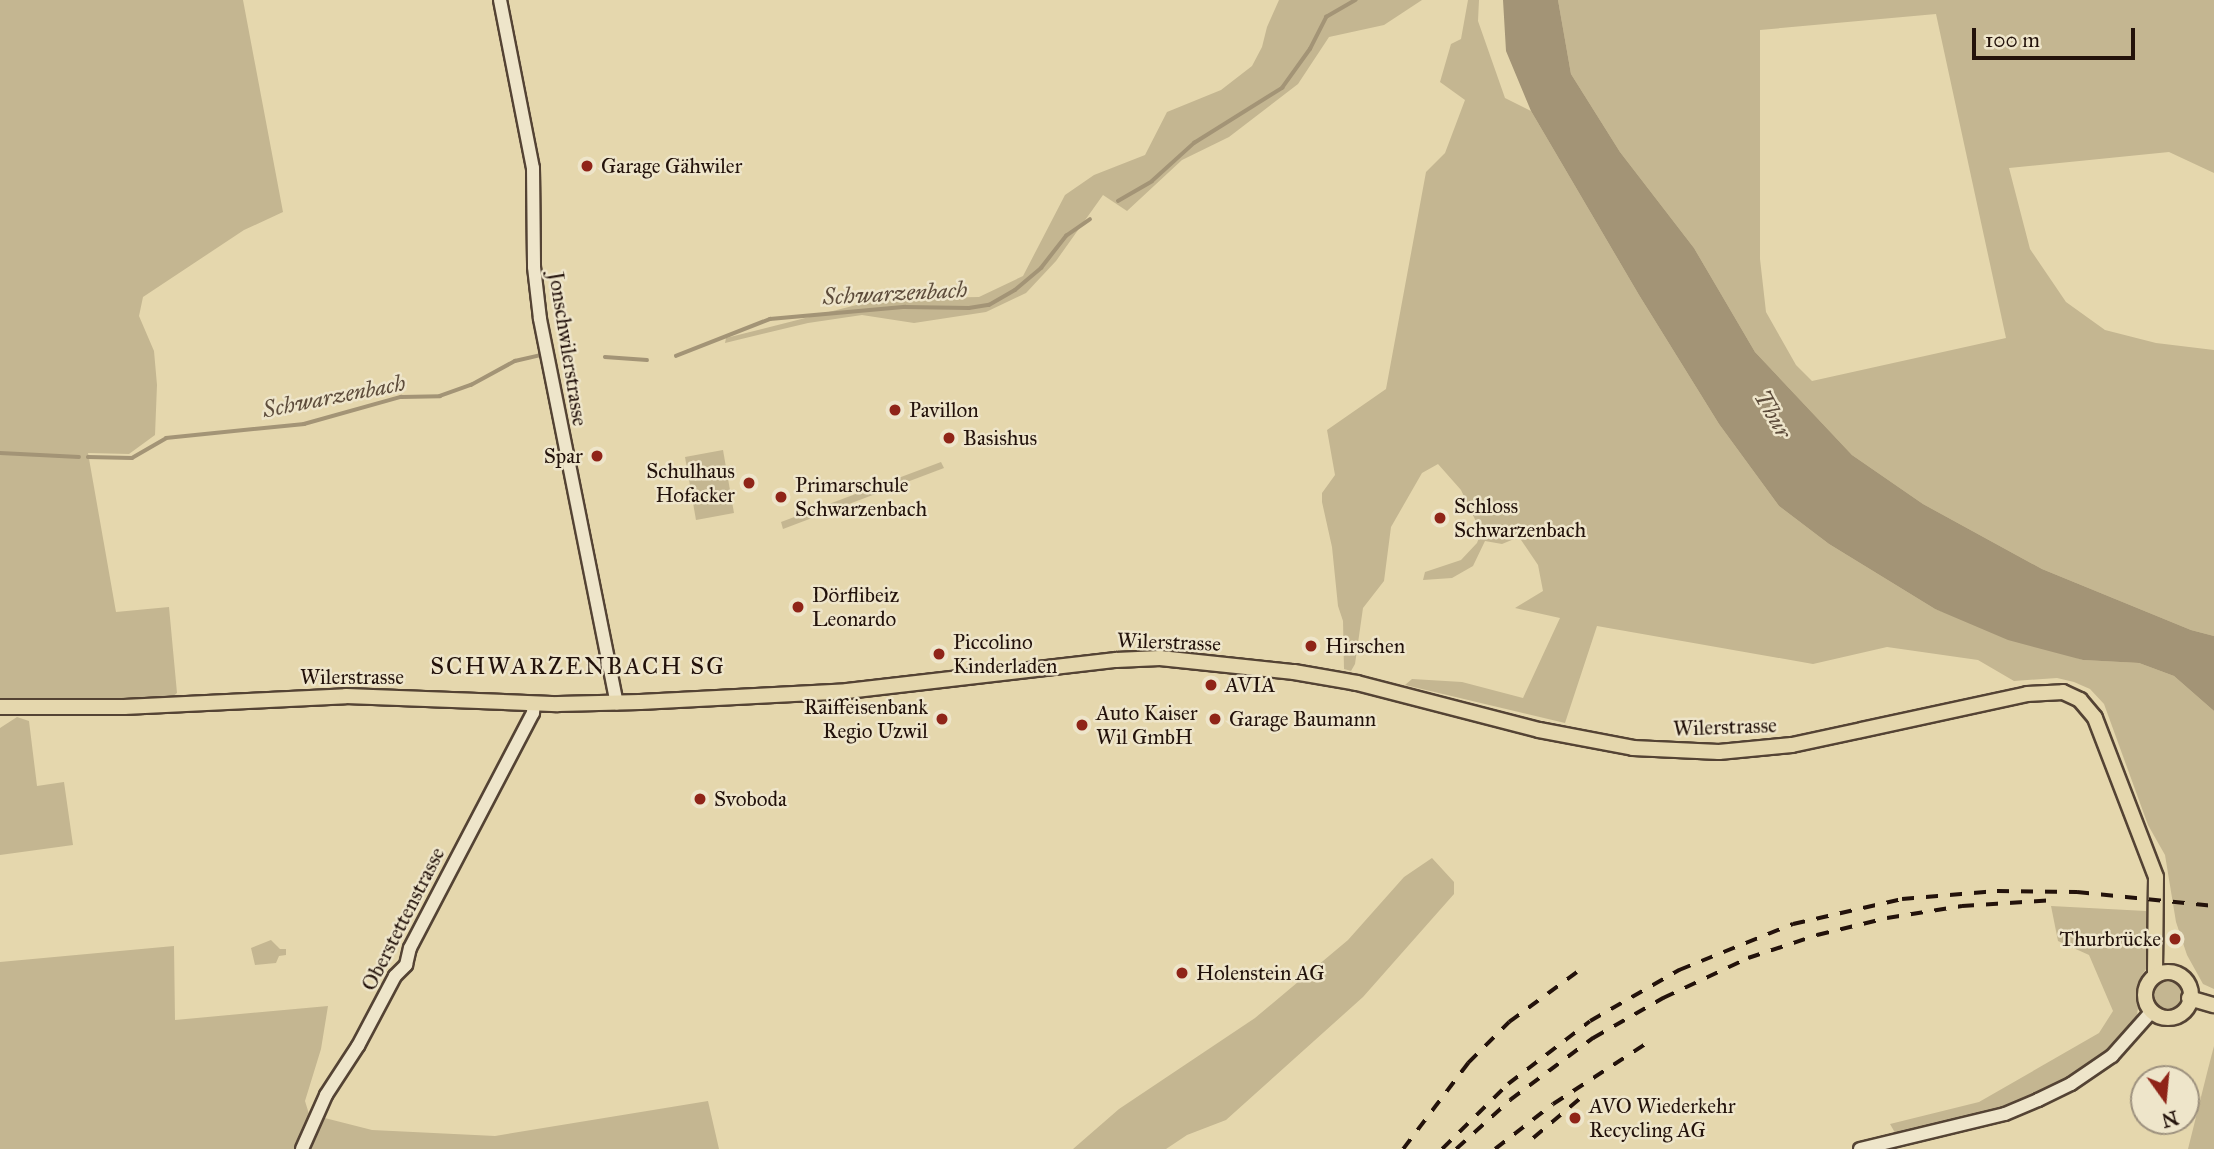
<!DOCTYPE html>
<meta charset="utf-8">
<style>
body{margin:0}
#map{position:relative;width:2214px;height:1149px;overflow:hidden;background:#e5d7ad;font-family:"IM FELL Great Primer",serif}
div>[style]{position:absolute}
.green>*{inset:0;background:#c4b691}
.round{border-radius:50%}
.water>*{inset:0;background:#a39476}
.stream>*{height:3.5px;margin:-1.75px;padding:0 1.75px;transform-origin:1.75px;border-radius:1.75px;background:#a39476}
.roads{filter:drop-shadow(2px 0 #544334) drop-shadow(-2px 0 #544334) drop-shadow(0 2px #544334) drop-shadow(0 -2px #544334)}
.minor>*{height:12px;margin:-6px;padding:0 6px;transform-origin:6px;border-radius:6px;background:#eee5ca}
.major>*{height:14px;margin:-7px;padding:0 7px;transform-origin:7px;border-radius:7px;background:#e5d7ad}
.major>.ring{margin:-7px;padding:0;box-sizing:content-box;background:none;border:14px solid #e5d7ad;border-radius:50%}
.rail>*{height:3.5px;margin-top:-1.75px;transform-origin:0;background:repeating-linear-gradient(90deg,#23120b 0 12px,transparent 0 24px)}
.dots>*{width:19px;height:19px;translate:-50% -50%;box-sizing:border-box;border:4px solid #eee5ca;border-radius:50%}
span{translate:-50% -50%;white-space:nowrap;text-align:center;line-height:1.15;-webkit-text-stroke:5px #eee5ca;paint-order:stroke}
.poi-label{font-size:21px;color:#23120b}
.left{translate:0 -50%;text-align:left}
.right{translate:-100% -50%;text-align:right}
.street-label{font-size:21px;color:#23120b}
.water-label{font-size:23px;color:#5d4c3b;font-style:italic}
.quarter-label{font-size:24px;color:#23120b;letter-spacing:2px}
.north{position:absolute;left:2130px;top:1065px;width:70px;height:70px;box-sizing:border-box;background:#eee5ca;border:2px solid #9d917e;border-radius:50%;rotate:165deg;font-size:19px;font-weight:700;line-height:28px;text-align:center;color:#23120b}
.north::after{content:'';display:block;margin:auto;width:24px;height:32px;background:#8f2418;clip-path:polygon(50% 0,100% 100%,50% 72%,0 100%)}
.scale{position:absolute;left:1972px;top:28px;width:163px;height:32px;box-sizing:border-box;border:4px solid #23120b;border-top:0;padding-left:9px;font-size:21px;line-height:24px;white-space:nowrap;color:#23120b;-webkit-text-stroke:5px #eee5ca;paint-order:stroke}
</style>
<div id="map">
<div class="green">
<i style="clip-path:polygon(0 0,243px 0,283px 212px,244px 230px,143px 297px,139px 316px,154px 351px,157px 385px,155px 435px,129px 454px,88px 453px,116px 612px,169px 607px,177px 693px,172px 697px,104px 701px,0 701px)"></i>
<i style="clip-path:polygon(1279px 0,1422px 0,1384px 25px,1329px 37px,1298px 84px,1229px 137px,1182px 160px,1127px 211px,1103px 195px,1056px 261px,1026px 293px,986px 312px,914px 323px,862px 315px,808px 323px,725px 343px,726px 338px,880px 299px,979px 297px,1023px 276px,1065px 195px,1094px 175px,1145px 155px,1167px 112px,1221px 90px,1252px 66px,1262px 47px,1267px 27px)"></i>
<i style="clip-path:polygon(1468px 0,1479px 0,1478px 21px,1505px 98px,1531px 111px,1639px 295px,1719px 424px,1779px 506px,1829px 544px,1935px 609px,2083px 660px,2139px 663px,2174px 676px,2214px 711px,2214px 989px,2203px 984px,2187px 955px,2176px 922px,2165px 855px,2148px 825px,2104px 704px,2090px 689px,2074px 682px,2057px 678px,2014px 681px,1978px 660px,1887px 647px,1813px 664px,1597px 626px,1565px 723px,1405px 685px,1412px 679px,1462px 682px,1523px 698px,1560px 618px,1515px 608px,1543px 591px,1538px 565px,1519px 537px,1502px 544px,1485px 541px,1473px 566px,1452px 578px,1423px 580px,1425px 572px,1461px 560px,1477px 543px,1481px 532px,1461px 490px,1438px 464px,1422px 473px,1391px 527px,1384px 581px,1363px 608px,1355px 664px,1351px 671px,1344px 669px,1343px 621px,1338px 606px,1332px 547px,1322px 502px,1322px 493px,1335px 475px,1327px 430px,1386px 389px,1426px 172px,1445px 153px,1465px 100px,1440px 82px,1451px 44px,1461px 39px)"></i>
<i style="clip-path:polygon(evenodd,1558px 0,2214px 0,2214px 173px,2169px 152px,2009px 168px,2030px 249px,2066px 302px,2105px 330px,2156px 343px,2214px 350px,2214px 636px,2191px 630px,2042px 569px,1923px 504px,1852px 455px,1755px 352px,1694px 248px,1620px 152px,1571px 74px,1558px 0,1936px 14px,2006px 338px,1812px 381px,1796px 365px,1766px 312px,1760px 259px,1760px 30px,1936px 14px)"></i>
<i style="clip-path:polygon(723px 450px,734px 513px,696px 520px,685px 457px)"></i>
<i style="clip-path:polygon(941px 462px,944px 468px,783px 529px,781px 522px)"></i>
<i style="clip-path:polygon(17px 717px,29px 721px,37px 786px,64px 782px,73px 845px,0 855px,0 728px)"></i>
<i style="clip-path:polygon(1432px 858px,1454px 882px,1454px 894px,1363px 997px,1226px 1120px,1187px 1135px,1166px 1149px,1073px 1149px,1119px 1109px,1255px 1018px,1348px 940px,1404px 877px)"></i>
<i style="clip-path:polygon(2051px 906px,2146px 911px,2149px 965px,2141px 976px,2136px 1027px,2112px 1056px,2038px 1100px,1898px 1138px,1890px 1124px,1979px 1102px,2099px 1033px,2113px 1011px,2089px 955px,2058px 941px)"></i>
<i style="clip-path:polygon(271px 940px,280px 949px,286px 949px,286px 955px,279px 956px,276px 963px,255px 965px,251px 948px)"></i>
<i style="clip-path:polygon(174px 946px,175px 1020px,328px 1006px,321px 1049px,305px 1101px,309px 1114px,372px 1130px,495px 1136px,708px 1101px,719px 1149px,0 1149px,0 962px)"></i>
<i class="round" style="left:2154px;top:981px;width:28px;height:28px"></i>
<i style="clip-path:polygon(2214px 1046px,2214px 1149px,2188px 1149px,2208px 1069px)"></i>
</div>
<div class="water">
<i style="clip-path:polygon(1503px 0,1558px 0,1571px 74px,1620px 152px,1694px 248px,1755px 352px,1852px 455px,1923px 504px,2042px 569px,2191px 630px,2214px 636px,2214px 711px,2174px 676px,2139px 663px,2083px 660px,2008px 640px,1935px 609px,1829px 544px,1779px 506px,1719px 424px,1639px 295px,1531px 111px,1506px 51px)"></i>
</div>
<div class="stream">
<i style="left:1118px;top:201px;width:39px;rotate:-30deg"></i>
<i style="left:1152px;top:181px;width:57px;rotate:-42.1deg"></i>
<i style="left:1194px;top:143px;width:104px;rotate:-32deg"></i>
<i style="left:1282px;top:88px;width:48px;rotate:-54.3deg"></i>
<i style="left:1310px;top:49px;width:36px;rotate:-63deg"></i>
<i style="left:1326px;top:17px;width:34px;rotate:-30deg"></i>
<i style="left:676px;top:356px;width:101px;rotate:-21.5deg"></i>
<i style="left:770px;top:319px;width:136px;rotate:-5.1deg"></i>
<i style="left:905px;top:307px;width:64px;rotate:0.9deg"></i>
<i style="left:969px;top:308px;width:20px;rotate:-9deg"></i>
<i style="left:989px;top:305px;width:30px;rotate:-30deg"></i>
<i style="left:1015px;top:290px;width:34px;rotate:-40deg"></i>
<i style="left:1041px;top:268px;width:41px;rotate:-52deg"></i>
<i style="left:1066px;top:236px;width:29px;rotate:-35deg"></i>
<i style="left:605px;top:357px;width:42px;rotate:4.1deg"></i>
<i style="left:0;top:453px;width:79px;rotate:2.9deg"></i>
<i style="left:88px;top:457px;width:44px;rotate:1.3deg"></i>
<i style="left:132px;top:458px;width:39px;rotate:-30deg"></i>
<i style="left:166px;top:438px;width:139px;rotate:-5.8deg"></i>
<i style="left:304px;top:424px;width:101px;rotate:-15.6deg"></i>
<i style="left:401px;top:397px;width:39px;rotate:-1deg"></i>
<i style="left:440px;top:396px;width:33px;rotate:-20deg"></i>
<i style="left:471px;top:385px;width:50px;rotate:-28.6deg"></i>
<i style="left:515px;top:361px;width:28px;rotate:-13deg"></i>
</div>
<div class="roads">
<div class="minor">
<i style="left:500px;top:0;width:171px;rotate:78.9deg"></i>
<i style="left:533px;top:168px;width:99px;rotate:89.4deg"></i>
<i style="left:534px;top:267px;width:52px;rotate:83.4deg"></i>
<i style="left:540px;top:319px;width:392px;rotate:78.7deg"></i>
<i style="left:302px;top:1149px;width:59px;rotate:-66deg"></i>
<i style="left:326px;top:1095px;width:59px;rotate:-56.9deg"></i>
<i style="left:358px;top:1046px;width:79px;rotate:-62.1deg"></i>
<i style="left:395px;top:976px;width:16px;rotate:-45deg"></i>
<i style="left:406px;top:965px;width:17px;rotate:-77deg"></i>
<i style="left:410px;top:948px;width:265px;rotate:-62.4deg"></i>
<i style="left:533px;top:713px;width:9px;rotate:-84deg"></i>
<i style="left:1860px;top:1149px;width:149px;rotate:-13.6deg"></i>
<i style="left:2005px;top:1114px;width:36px;rotate:-23deg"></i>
<i style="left:2038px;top:1100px;width:37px;rotate:-26deg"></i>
<i style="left:2071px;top:1084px;width:50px;rotate:-34.3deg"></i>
<i style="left:2112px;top:1056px;width:60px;rotate:-48.4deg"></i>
</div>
<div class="major">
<i style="left:0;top:707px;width:124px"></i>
<i style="left:124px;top:707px;width:222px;rotate:-2.8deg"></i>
<i style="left:346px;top:696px;width:212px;rotate:2.2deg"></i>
<i style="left:558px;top:704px;width:82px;rotate:-1.4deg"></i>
<i style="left:640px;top:702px;width:207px;rotate:-3deg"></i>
<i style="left:847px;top:691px;width:271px;rotate:-6.6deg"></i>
<i style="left:1116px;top:660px;width:44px;rotate:-2.6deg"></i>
<i style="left:1160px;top:658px;width:135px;rotate:6deg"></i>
<i style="left:1294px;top:672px;width:64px;rotate:9.9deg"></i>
<i style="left:1357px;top:683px;width:188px;rotate:14.5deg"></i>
<i style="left:1539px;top:730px;width:96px;rotate:10.8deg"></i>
<i style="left:1633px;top:748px;width:86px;rotate:2.7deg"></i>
<i style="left:1719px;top:752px;width:73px;rotate:-5.5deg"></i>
<i style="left:1792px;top:745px;width:240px;rotate:-12.2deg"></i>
<i style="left:2027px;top:694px;width:36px;rotate:-3deg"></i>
<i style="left:2063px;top:692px;width:19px;rotate:25deg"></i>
<i style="left:2080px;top:700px;width:23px;rotate:50deg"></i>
<i style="left:2095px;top:718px;width:170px;rotate:69deg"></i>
<i style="left:2156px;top:877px;width:97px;rotate:90.6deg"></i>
<i class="ring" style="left:2145px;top:972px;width:32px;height:32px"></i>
<i style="left:2189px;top:998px;width:26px;rotate:16deg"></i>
</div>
</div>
<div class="rail">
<i style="left:1533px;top:1138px;width:67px;rotate:-40.1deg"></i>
<i style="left:1403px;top:1149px;width:108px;rotate:-52.9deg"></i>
<i style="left:1468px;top:1063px;width:58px;rotate:-45deg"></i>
<i style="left:1509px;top:1022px;width:84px;rotate:-36.3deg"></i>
<i style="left:1442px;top:1149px;width:93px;rotate:-44.6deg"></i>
<i style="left:1508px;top:1084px;width:103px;rotate:-37.5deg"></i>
<i style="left:1590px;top:1021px;width:103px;rotate:-29.8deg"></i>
<i style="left:1679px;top:970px;width:123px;rotate:-22deg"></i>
<i style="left:1793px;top:924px;width:112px;rotate:-12.9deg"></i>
<i style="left:1902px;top:899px;width:95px;rotate:-4.8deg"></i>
<i style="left:1997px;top:891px;width:80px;rotate:0.7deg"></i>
<i style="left:2077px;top:892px;width:138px;rotate:5.8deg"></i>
<i style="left:1456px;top:1149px;width:73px;rotate:-42.2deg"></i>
<i style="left:1510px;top:1100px;width:104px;rotate:-36.8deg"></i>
<i style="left:1593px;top:1038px;width:81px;rotate:-29.7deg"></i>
<i style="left:1663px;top:998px;width:94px;rotate:-25.2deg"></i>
<i style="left:1748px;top:958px;width:73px;rotate:-18.4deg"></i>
<i style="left:1817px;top:935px;width:72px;rotate:-13.7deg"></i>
<i style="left:1887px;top:918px;width:76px;rotate:-9.1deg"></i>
<i style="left:1962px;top:906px;width:93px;rotate:-3.7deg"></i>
<i style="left:1495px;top:1149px;width:73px;rotate:-37.8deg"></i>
<i style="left:1553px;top:1104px;width:119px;rotate:-33deg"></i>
</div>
<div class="dots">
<i style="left:587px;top:166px;background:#8f2418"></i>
<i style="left:895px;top:410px;background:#8f2418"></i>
<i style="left:949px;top:438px;background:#8f2418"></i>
<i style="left:597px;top:456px;background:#8f2418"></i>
<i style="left:749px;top:483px;background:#8f2418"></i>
<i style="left:781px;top:497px;background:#8f2418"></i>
<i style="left:1440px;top:518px;background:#8f2418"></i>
<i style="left:798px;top:607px;background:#8f2418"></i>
<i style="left:1311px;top:646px;background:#8f2418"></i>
<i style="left:939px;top:654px;background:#8f2418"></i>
<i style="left:1211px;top:685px;background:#8f2418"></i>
<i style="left:942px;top:719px;background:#8f2418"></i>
<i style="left:1215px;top:719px;background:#8f2418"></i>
<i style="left:1082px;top:725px;background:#8f2418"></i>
<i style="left:700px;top:799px;background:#8f2418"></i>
<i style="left:2175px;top:939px;background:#8f2418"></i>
<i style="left:1182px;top:973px;background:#8f2418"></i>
<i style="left:1575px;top:1118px;background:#8f2418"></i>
</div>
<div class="poi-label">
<span class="left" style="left:601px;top:166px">Garage Gähwiler</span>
<span class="left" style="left:909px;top:410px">Pavillon</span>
<span class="left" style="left:963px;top:438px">Basishus</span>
<span class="right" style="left:583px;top:456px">Spar</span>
<span class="right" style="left:735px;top:483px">Schulhaus<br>Hofacker</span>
<span class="left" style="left:795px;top:497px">Primarschule<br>Schwarzenbach</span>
<span class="left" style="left:1454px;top:518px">Schloss<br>Schwarzenbach</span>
<span class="left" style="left:812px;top:607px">Dörflibeiz<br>Leonardo</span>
<span class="left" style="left:953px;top:654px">Piccolino<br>Kinderladen</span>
<span class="left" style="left:1325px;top:646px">Hirschen</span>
<span class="left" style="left:1225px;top:685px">AVIA</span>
<span class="right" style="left:928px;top:719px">Raiffeisenbank<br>Regio Uzwil</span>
<span class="left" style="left:1096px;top:725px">Auto Kaiser<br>Wil GmbH</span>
<span class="left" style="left:1229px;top:719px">Garage Baumann</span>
<span class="left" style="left:714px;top:799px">Svoboda</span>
<span class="right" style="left:2161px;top:939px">Thurbrücke</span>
<span class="left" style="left:1196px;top:973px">Holenstein AG</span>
<span class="left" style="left:1589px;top:1118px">AVO Wiederkehr<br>Recycling AG</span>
</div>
<div class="street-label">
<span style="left:568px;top:349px;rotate:81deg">Jonschwilerstrasse</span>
<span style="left:1169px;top:642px;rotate:2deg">Wilerstrasse</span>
<span style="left:352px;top:677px">Wilerstrasse</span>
<span style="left:1725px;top:727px;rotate:-2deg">Wilerstrasse</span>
<span style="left:403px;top:919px;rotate:-63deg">Oberstettenstrasse</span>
</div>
<div class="water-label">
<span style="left:895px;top:293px;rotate:-3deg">Schwarzenbach</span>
<span style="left:334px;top:396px;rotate:-11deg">Schwarzenbach</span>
<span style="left:1773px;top:414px;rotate:60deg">Thur</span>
</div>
<div class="quarter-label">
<span style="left:578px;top:667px">SCHWARZENBACH SG</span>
</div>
<div class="north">N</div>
<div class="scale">100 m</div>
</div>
